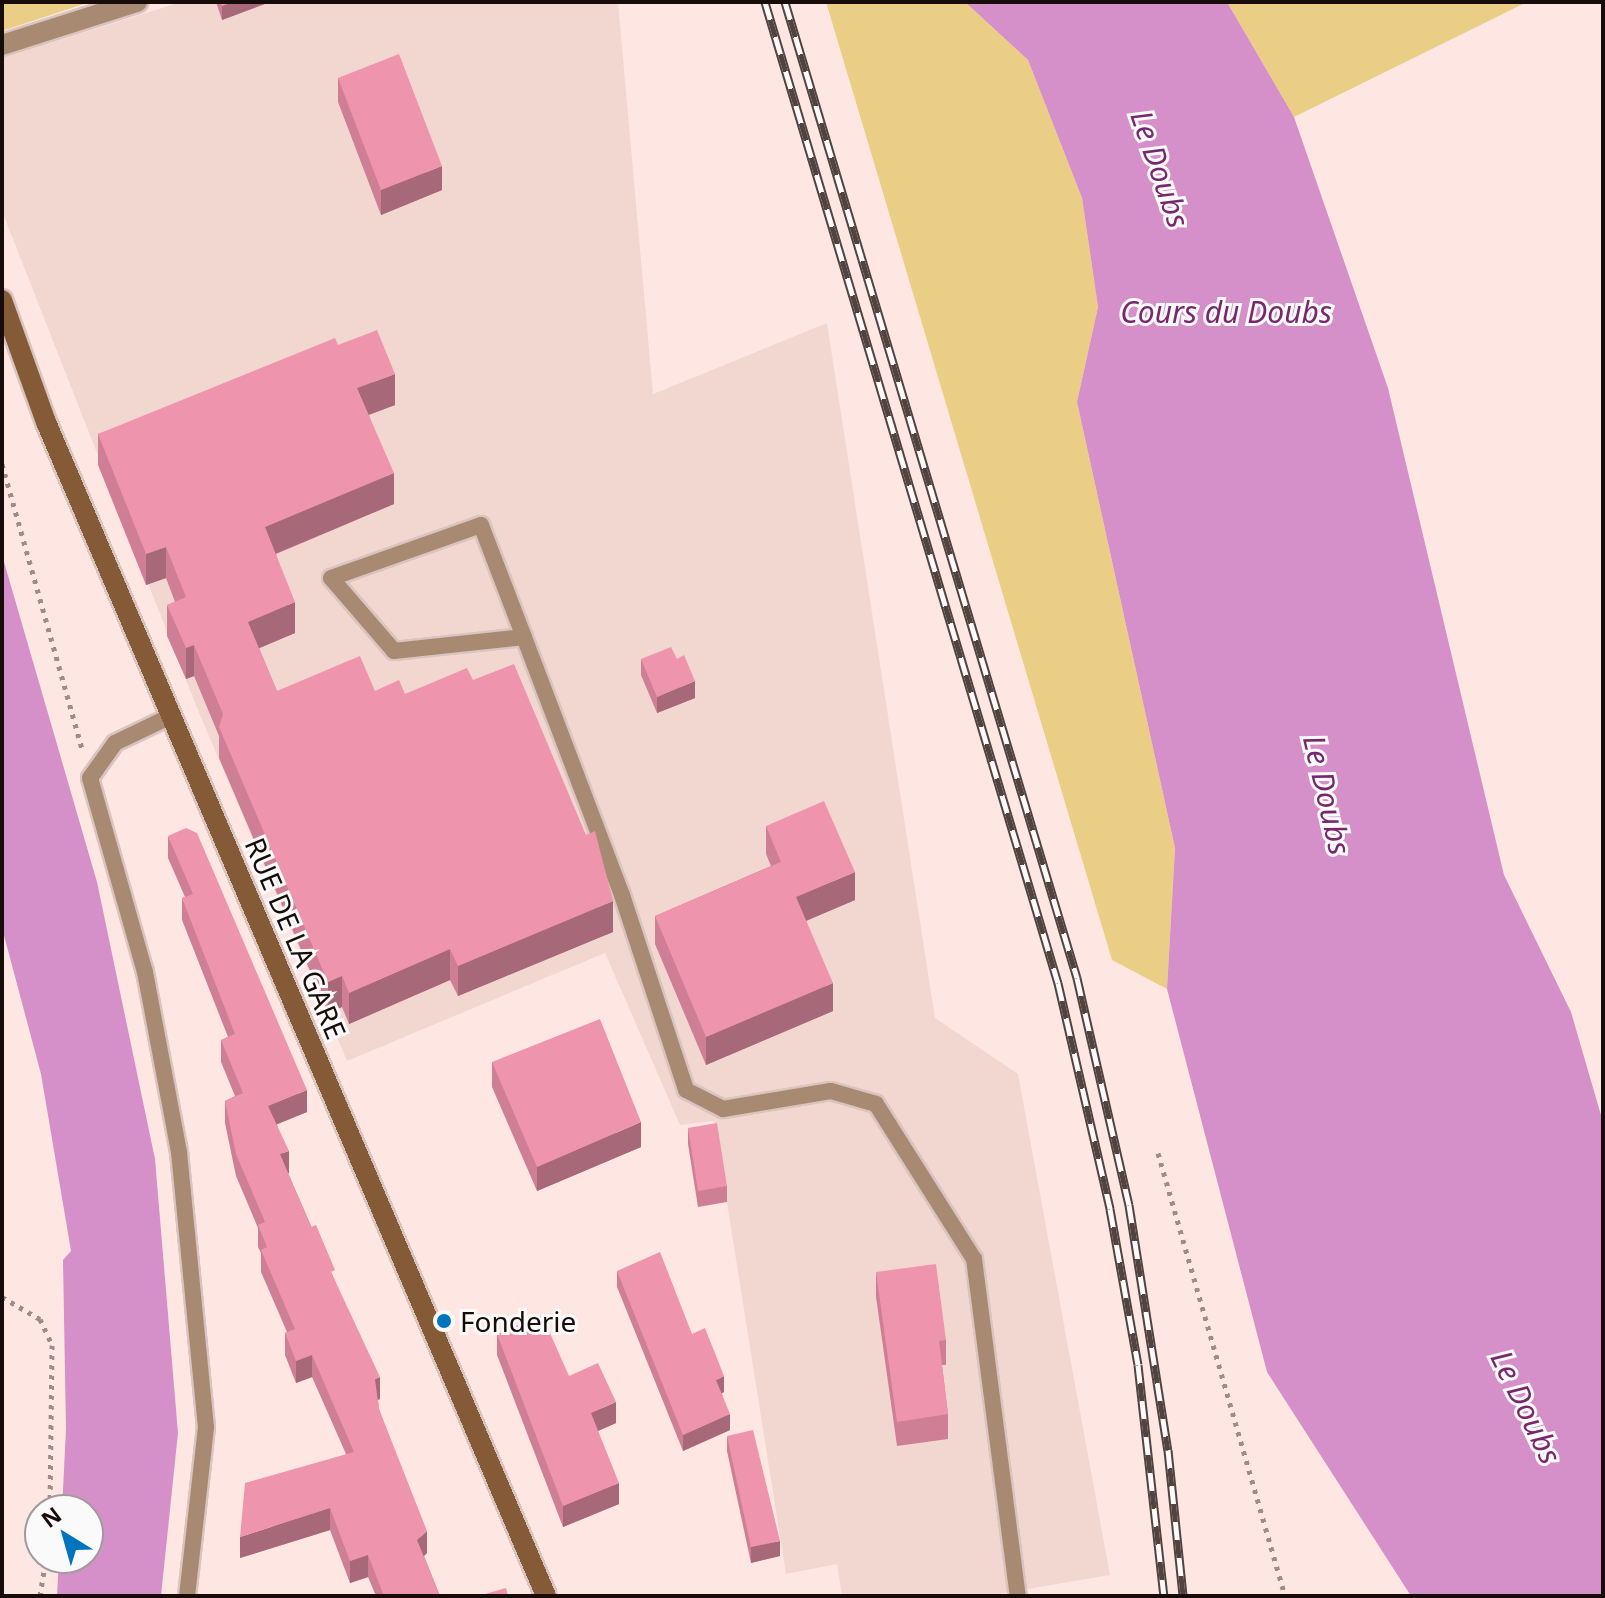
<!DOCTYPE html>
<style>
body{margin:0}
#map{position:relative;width:1605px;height:1598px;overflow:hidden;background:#fee7e2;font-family:"Noto Sans",sans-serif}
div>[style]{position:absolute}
.built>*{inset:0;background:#f2d7d1}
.green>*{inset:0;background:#eace86}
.water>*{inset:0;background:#d690c9}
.path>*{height:5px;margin-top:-2.5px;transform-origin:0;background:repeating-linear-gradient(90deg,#9e8c88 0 4px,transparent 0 10px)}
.roads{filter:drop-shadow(2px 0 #d9c4bf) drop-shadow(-2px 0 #d9c4bf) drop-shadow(0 2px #d9c4bf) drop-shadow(0 -2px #d9c4bf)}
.lane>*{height:16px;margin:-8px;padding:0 8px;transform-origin:8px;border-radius:8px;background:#a88a72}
.street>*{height:20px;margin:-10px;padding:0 10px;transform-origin:10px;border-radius:10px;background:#a88a72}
.secondary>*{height:20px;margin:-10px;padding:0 10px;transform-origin:10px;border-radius:10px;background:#855a36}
.rail>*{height:9px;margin-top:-4.5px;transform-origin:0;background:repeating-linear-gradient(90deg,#fafafa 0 18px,#514340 0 36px);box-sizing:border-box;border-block:2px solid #514340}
.wall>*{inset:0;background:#ce7f95}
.shaded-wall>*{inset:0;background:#a76879}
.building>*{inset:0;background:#ef94ad}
.dots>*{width:22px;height:22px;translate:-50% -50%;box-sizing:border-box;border:4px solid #fafafa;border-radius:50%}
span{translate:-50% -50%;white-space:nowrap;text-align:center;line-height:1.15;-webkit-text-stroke:6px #fafafa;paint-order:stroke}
.street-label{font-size:28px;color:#180c0a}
.poi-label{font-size:28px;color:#180c0a}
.left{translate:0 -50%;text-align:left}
.water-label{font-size:30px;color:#78266d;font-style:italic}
.frame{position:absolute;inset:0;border:4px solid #180c0a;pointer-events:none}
.north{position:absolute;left:24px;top:1494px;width:80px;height:80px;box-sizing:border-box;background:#fafafa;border:2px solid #a09b9a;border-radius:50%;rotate:323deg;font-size:22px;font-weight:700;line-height:32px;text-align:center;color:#180c0a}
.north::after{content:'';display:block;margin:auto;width:28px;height:36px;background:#0074be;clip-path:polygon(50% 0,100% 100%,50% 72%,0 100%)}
</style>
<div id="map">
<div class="built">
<i style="clip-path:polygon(181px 2px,618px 2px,653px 394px,827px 323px,935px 1018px,1018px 1074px,1110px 1575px,987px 1596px,842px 1596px,837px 1564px,786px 1574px,714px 1121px,680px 1125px,605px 953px,347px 1061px,197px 708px,2px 211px,2px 58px)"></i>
</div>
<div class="green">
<i style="clip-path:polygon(2px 2px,90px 2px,2px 31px)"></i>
<i style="clip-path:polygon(826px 2px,965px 2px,1028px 60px,1082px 198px,1098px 307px,1077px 402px,1175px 848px,1167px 989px,1112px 960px)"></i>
<i style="clip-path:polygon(1227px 2px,1527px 2px,1294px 117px)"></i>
</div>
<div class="water">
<i style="clip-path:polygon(965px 2px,1227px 2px,1294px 117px,1388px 388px,1504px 875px,1571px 1012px,1603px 1122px,1603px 1596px,1411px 1596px,1267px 1372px,1167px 989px,1175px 848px,1077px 402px,1098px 307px,1082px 198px,1028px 60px)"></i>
<i style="clip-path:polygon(2px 555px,97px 882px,155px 1159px,178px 1433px,161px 1596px,57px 1596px,59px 1558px,88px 1558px,88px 1510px,62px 1510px,66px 1429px,63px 1260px,71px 1251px,41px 1074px,2px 928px)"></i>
</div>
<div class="path">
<i style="left:2px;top:464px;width:295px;rotate:74.3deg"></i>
<i style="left:1158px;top:1153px;width:461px;rotate:74deg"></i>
<i style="left:2px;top:1297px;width:44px;rotate:30.1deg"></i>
<i style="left:40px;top:1319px;width:29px;rotate:65deg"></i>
<i style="left:52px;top:1345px;width:165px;rotate:90.7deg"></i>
<i style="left:40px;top:1596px;width:38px;rotate:-81deg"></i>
</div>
<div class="roads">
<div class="lane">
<i style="left:524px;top:637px;width:131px;rotate:173.9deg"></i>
<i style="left:394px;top:651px;width:96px;rotate:-130.8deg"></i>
<i style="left:331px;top:578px;width:159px;rotate:-19.5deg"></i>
<i style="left:481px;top:525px;width:120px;rotate:69deg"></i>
<i style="left:524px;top:637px;width:276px;rotate:69.2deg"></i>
<i style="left:622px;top:895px;width:205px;rotate:71.8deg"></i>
<i style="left:686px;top:1090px;width:42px;rotate:27.2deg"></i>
<i style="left:723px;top:1109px;width:109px;rotate:-9.5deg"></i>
<i style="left:831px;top:1091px;width:47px;rotate:16.1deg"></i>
<i style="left:876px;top:1104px;width:183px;rotate:57.7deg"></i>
<i style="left:974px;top:1259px;width:340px;rotate:82.6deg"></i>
<i style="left:171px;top:716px;width:62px;rotate:154.3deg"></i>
<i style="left:115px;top:743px;width:43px;rotate:125.5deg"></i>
<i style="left:90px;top:778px;width:202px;rotate:74.2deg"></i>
<i style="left:145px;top:972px;width:183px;rotate:79.3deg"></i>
<i style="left:179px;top:1152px;width:276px;rotate:84.4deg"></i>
<i style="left:206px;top:1427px;width:170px;rotate:96.4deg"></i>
</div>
<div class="street">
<i style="left:2px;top:45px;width:142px;rotate:-17.7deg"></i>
</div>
<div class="secondary">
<i style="left:2px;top:300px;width:130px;rotate:70.2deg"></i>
<i style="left:46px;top:422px;width:1276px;rotate:66.93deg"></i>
</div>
</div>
<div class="rail">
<i style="left:765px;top:2px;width:1024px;rotate:73.37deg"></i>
<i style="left:1058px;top:983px;width:232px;rotate:77deg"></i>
<i style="left:1110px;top:1209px;width:158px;rotate:79.8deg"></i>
<i style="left:1138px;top:1365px;width:232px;rotate:83.6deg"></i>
<i style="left:785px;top:2px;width:1019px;rotate:73.34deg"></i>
<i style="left:1077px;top:978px;width:233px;rotate:77.1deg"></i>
<i style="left:1129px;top:1205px;width:248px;rotate:81deg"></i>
<i style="left:1168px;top:1450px;width:147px;rotate:84.1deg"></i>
</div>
<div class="wall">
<i style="clip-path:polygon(216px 2px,270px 2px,222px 20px)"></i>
<i style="clip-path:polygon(338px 78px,442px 190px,381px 215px,338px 102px)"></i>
<i style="clip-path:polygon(338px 345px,395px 405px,369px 415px,394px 504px,276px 554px,295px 633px,259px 648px,277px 691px,375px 691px,405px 694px,473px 680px,613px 932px,458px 996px,450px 980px,349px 1024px,342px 1007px,328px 1013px,219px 758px,219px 736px,194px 676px,186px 679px,167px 636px,167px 605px,175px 602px,166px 578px,146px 585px,98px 465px,98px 434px)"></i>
<i style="clip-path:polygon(641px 659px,695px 698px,657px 713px,641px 675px)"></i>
<i style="clip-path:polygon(766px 826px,855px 900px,806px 921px,833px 1011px,706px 1065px,655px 944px,655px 916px,771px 866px,766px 854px)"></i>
<i style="clip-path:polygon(168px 836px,307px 1112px,277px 1124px,288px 1173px,335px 1281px,380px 1399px,378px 1400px,379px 1409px,427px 1553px,424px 1556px,440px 1596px,376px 1596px,368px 1577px,350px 1583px,330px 1530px,240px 1558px,346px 1454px,312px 1377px,296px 1383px,285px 1355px,285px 1333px,287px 1332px,261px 1272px,261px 1253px,258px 1247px,258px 1228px,236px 1176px,225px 1123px,225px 1101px,235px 1096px,221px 1062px,221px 1040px,228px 1037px,182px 920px,182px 898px,185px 897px,168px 858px)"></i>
<i style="clip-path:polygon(492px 1062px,641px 1147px,537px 1191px,492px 1087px)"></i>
<i style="clip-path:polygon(688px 1128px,727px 1186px,727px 1202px,698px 1207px,688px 1144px)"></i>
<i style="clip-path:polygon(617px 1271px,692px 1334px,724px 1392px,722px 1393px,730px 1430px,683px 1451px,617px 1287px)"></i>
<i style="clip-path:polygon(876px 1272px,946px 1340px,946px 1365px,942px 1365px,948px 1414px,948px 1439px,897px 1446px,876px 1297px)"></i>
<i style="clip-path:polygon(497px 1334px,569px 1376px,616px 1423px,598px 1431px,619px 1504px,563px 1527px,497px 1355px)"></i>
<i style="clip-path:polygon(727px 1436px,780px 1556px,751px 1563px,727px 1451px)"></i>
</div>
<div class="shaded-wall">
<i style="clip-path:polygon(233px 2px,270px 2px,222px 20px,222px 6px)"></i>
<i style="clip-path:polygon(442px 166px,442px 190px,381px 215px,381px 190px)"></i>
<i style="clip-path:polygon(395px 374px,395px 405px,357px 419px,357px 388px)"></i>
<i style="clip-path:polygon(394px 473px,394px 504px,265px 558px,265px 527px)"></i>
<i style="clip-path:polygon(166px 547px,166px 578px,146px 585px,146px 554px)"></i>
<i style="clip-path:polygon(295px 602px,295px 633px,248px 653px,248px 622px)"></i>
<i style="clip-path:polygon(194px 645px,194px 676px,186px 679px,186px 648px)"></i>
<i style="clip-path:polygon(695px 681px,695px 698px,657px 713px,657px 697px)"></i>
<i style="clip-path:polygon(855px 872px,855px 900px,796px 925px,796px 897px)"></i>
<i style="clip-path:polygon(613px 901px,613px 932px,458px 996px,458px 966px)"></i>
<i style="clip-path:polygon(450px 949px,450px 980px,349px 1024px,349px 993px)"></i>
<i style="clip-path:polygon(342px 976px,342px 1007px,328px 1013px,328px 982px)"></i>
<i style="clip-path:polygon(833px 983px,833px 1011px,706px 1065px,706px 1037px)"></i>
<i style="clip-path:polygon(307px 1090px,307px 1112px,268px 1128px,268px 1106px)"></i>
<i style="clip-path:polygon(641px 1122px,641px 1147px,537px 1191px,537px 1167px)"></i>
<i style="clip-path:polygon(289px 1151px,289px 1173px,280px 1176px,280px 1154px)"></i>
<i style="clip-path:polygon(312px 1355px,312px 1377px,296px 1383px,296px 1361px)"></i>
<i style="clip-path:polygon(724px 1376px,724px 1392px,716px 1396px,716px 1380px)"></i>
<i style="clip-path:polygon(380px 1377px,380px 1399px,375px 1401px,375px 1379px)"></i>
<i style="clip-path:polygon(616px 1402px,616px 1423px,591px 1434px,591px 1413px)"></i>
<i style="clip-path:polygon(730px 1414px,730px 1430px,683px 1451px,683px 1435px)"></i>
<i style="clip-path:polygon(619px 1483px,619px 1504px,563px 1527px,563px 1506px)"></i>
<i style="clip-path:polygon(330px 1508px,330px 1530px,240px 1558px,240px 1537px)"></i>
<i style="clip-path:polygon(427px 1531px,427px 1553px,417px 1562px,417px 1540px)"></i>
<i style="clip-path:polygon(780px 1541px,780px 1556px,751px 1563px,751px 1547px)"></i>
<i style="clip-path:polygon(368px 1555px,368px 1577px,350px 1583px,350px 1561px)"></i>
</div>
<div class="building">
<i style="clip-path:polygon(220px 2px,233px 2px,222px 6px)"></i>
<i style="clip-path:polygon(399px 54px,442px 166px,381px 190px,338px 78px)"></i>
<i style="clip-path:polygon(377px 330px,395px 374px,357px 388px,394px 473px,265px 527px,295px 602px,248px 622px,277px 691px,360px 656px,375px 691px,399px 680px,405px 694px,467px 668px,473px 680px,514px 664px,586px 835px,595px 831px,613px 901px,458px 966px,450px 949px,349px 993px,342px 976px,328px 982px,219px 727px,223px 714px,194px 645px,186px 648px,167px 605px,186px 597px,166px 547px,146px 554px,98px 434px,335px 338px,338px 345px)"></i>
<i style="clip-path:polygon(671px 647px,677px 659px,684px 655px,695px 681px,657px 697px,641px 659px)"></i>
<i style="clip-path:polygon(824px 801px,855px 872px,796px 897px,833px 983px,706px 1037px,655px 916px,781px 862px,766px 826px)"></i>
<i style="clip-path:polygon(186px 828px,197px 833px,307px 1090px,268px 1106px,289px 1151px,280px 1154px,311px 1227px,316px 1225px,335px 1270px,331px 1272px,380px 1377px,375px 1379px,379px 1409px,427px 1531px,417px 1540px,440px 1596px,384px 1596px,368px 1555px,350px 1561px,330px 1508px,240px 1537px,245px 1483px,354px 1452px,312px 1355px,296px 1361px,285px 1333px,295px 1329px,261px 1250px,267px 1247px,258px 1225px,265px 1222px,236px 1154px,225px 1101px,243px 1093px,221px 1040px,235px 1034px,182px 898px,193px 894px,168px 836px)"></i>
<i style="clip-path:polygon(600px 1019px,641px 1122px,537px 1167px,492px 1062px)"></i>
<i style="clip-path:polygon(717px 1123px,727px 1186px,698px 1191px,688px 1128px)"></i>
<i style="clip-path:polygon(660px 1252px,692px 1334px,705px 1328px,724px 1376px,716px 1380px,730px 1414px,683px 1435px,617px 1271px)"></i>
<i style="clip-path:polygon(936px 1264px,946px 1340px,939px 1341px,948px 1414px,897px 1422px,876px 1272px)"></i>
<i style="clip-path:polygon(542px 1315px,569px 1376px,598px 1363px,616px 1402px,591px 1413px,619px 1483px,563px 1506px,497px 1334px)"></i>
<i style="clip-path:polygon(753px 1430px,780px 1541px,751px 1547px,727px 1436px)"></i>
<i style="clip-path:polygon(506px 1588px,508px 1596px,478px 1596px)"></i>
</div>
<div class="dots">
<i style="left:444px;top:1321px;background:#0074be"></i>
</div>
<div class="street-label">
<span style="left:296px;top:938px;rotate:67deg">RUE DE LA GARE</span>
</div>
<div class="poi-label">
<span class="left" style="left:460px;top:1321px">Fonderie</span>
</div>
<div class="water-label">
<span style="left:1160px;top:169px;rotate:71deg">Le Doubs</span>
<span style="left:1226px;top:312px">Cours du Doubs</span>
<span style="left:1327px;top:795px;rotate:77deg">Le Doubs</span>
<span style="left:1526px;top:1407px;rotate:64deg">Le Doubs</span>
</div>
<div class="frame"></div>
<div class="north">N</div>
</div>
